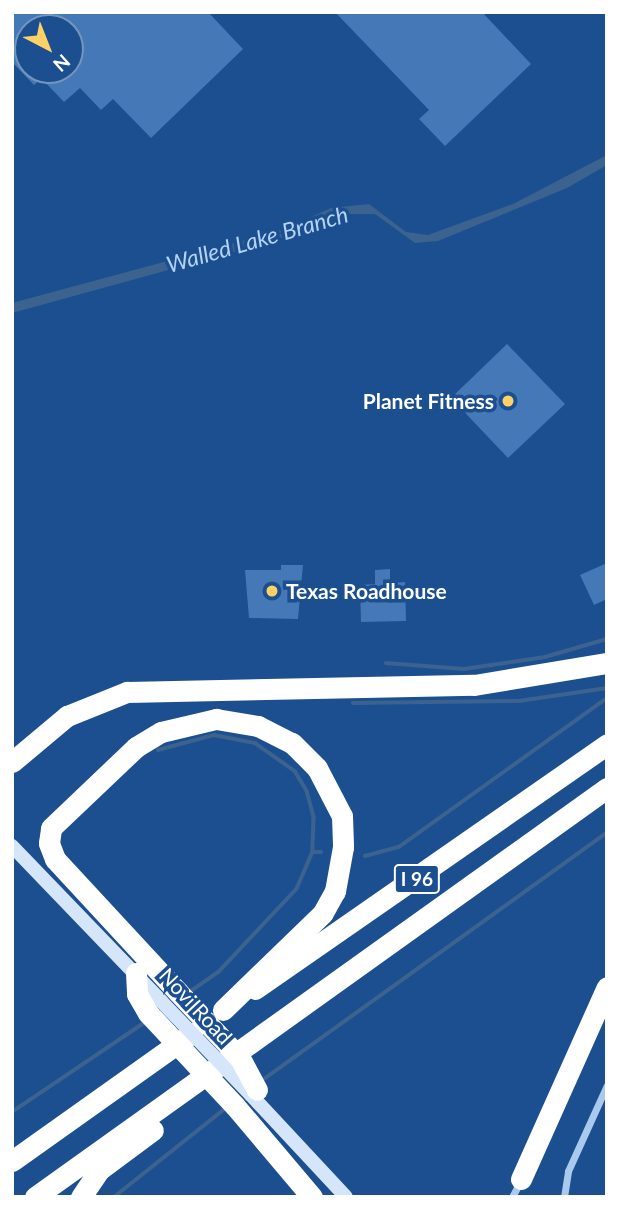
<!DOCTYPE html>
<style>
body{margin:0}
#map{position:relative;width:619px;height:1209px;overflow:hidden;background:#1b4f8f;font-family:Lato,sans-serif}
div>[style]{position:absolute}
.water>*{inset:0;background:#3c6290}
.stream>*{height:3.5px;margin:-1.75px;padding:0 1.75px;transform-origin:1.75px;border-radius:1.75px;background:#3c6290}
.building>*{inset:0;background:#4478b7}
.street>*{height:7px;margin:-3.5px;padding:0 3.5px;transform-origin:3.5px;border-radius:3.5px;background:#a9c9ee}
.secondary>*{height:14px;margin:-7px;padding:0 7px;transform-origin:7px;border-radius:7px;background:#d6e6fa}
.highway>*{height:21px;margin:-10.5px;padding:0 10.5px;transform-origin:10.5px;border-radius:10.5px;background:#fff}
.secondary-bridge>*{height:14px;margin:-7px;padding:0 7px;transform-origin:7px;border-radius:7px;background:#d6e6fa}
.highway-bridge>*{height:21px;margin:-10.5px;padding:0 10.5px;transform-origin:10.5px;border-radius:10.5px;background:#fff}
.dots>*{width:19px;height:19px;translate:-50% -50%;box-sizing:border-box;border:4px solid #1b4f8f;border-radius:50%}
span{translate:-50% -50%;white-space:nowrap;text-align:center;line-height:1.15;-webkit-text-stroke:7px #1b4f8f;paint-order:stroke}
.shield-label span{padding:2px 5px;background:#1b4f8f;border:2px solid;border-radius:5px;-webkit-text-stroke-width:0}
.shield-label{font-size:19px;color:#fff;font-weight:700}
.poi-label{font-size:21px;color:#fff;font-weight:700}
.right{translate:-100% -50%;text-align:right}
.left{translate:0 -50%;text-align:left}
.street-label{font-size:21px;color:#fff}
.water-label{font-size:23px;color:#b5d3f5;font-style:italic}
.frame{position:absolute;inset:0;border:14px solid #fff;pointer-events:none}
.north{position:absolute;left:14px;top:14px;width:70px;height:70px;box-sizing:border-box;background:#1b4f8f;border:2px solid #7695bc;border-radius:50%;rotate:138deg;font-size:19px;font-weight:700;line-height:28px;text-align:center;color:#fff}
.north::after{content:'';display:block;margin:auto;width:24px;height:32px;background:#ffd166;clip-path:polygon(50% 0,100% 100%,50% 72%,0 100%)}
</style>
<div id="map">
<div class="water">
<i style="clip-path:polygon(607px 155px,607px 165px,567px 188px,438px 241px,415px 243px,375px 214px,343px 214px,303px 233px,12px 313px,12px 303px,282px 230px,331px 208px,369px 204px,406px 232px,428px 235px,513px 204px)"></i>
</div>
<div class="stream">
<i style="left:386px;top:663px;width:78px;rotate:4.4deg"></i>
<i style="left:464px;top:669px;width:82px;rotate:-8.4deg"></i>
<i style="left:545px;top:657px;width:65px;rotate:-16.2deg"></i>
<i style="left:353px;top:703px;width:166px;rotate:-0.7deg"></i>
<i style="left:519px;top:701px;width:89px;rotate:-8.4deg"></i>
<i style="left:158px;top:750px;width:58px;rotate:-15deg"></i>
<i style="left:214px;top:735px;width:42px;rotate:11deg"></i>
<i style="left:255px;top:743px;width:49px;rotate:35deg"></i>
<i style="left:295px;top:771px;width:23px;rotate:59deg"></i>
<i style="left:307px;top:791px;width:27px;rotate:75deg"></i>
<i style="left:314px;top:817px;width:35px;rotate:92deg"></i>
<i style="left:313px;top:852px;width:40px;rotate:113.4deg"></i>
<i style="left:297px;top:889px;width:114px;rotate:133.2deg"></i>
<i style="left:219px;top:972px;width:38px;rotate:145deg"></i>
<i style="left:313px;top:852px;width:8px"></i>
<i style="left:365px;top:856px;width:35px;rotate:-15deg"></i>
<i style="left:399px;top:847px;width:256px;rotate:-35.6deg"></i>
<i style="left:260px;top:1082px;width:427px;rotate:-35.7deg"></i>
<i style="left:12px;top:1112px;width:163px;rotate:-34deg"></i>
<i style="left:114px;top:1197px;width:143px;rotate:-38.5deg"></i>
</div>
<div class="building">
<i style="clip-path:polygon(evenodd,12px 12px,208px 12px,243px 49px,151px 138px,113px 99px,101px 110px,80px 88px,64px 102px,41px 78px,34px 85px,12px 62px,12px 12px,28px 28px,70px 28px,70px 70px,28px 70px,28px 28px)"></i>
<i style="clip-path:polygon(335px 12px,482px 12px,531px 64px,445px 146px,419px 119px,429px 110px)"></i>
<i style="clip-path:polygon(507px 344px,565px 404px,508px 458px,451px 398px)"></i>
<i style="clip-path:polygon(607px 563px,607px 599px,594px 605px,580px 575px)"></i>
<i style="clip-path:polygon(281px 565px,303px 565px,298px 619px,249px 618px,245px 570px,281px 570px)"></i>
<i style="clip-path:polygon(390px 569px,390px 583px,405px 582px,406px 621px,361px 622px,360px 585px,375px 584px,375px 570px)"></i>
</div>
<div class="street">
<i style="left:512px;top:1197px;width:17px;rotate:-62deg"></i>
<i style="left:564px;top:1197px;width:26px;rotate:-81deg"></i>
<i style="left:568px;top:1171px;width:94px;rotate:-65.6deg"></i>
</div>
<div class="secondary">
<i style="left:12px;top:846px;width:216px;rotate:46.1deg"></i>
<i style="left:251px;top:1095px;width:139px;rotate:47deg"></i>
</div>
<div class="highway">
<i style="left:12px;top:762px;width:72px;rotate:-39.9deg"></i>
<i style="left:67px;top:716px;width:65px;rotate:-21.8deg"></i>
<i style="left:127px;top:692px;width:347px;rotate:-1.2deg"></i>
<i style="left:474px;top:685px;width:135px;rotate:-9.4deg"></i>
<i style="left:136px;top:973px;width:21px;rotate:87deg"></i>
<i style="left:137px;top:994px;width:22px;rotate:60deg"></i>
<i style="left:255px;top:989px;width:429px;rotate:-34.8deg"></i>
<i style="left:178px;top:992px;width:181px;rotate:-132.8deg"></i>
<i style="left:55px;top:859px;width:17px;rotate:-111deg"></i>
<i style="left:49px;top:843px;width:15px;rotate:-82deg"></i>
<i style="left:51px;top:828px;width:117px;rotate:-43.6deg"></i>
<i style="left:136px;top:747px;width:29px;rotate:-31deg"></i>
<i style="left:161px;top:732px;width:57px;rotate:-13.3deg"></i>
<i style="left:216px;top:719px;width:43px;rotate:9.5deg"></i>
<i style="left:258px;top:726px;width:38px;rotate:27deg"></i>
<i style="left:292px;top:743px;width:35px;rotate:45deg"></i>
<i style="left:317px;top:768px;width:54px;rotate:62.5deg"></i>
<i style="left:342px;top:816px;width:31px;rotate:88deg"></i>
<i style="left:343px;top:847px;width:45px;rotate:100.3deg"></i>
<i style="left:335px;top:891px;width:26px;rotate:119deg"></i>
<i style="left:322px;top:914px;width:138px;rotate:135.9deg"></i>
<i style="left:235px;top:1106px;width:119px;rotate:49.8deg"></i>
<i style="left:12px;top:1161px;width:221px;rotate:-35.4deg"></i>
<i style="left:521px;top:1179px;width:210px;rotate:-65.9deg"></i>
<i style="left:35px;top:1197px;width:703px;rotate:-35.57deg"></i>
<i style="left:81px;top:1197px;width:32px;rotate:-56deg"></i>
<i style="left:99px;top:1170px;width:67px;rotate:-36.5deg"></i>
</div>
<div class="secondary-bridge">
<i style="left:162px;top:1002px;width:129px;rotate:46.3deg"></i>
</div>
<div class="highway-bridge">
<i style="left:178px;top:992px;width:91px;rotate:46.8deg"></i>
<i style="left:240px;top:1058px;width:36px;rotate:62deg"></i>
<i style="left:148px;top:1013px;width:127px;rotate:46.9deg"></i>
</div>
<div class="dots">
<i style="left:508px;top:401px;background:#ffd166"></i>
<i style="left:272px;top:591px;background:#ffd166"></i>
</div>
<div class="shield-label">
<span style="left:417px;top:879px">I 96</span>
</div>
<div class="poi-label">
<span class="right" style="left:494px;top:401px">Planet Fitness</span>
<span class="left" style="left:286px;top:591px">Texas Roadhouse</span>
</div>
<div class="street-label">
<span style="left:196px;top:1006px;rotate:47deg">Novi Road</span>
</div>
<div class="water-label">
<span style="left:257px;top:239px;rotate:-16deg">Walled Lake Branch</span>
</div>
<div class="frame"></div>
<div class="north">N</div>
</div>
